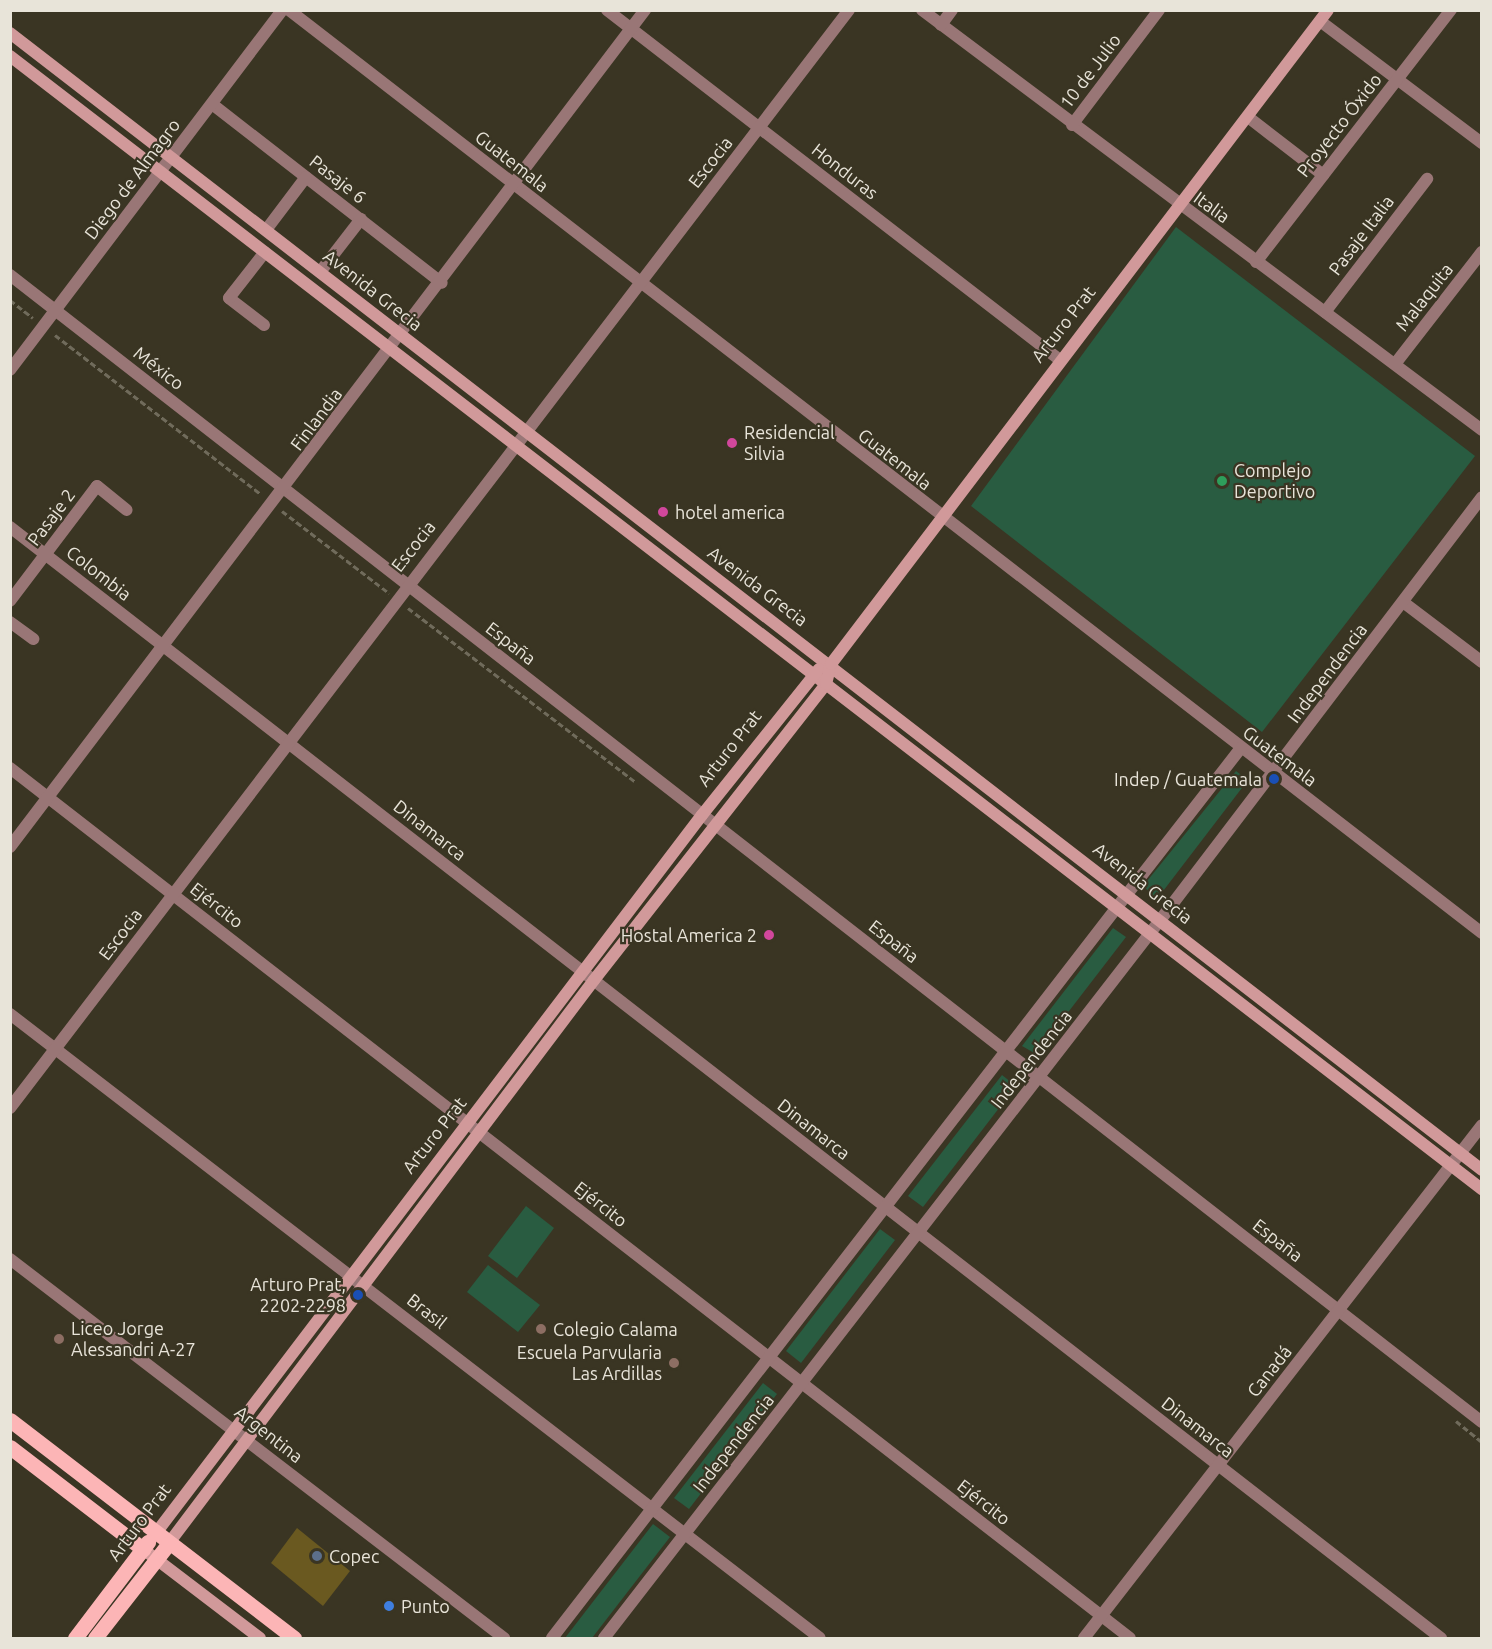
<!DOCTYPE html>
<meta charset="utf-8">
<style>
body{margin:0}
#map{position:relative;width:1492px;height:1649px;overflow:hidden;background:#3a3523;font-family:Ubuntu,sans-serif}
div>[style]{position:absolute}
.green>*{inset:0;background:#295c41}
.building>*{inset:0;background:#6a5920}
.path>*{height:3px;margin-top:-1.5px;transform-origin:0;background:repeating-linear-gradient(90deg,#706b5b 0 6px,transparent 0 9px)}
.minor>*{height:12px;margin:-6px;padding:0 6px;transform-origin:6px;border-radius:6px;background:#997676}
.tertiary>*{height:12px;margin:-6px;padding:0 6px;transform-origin:6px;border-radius:6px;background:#997676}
.secondary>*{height:12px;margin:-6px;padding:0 6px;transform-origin:6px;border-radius:6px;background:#d1999a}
.primary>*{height:15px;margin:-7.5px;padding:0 7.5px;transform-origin:7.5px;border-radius:7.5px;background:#fcb5b6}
.dots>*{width:16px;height:16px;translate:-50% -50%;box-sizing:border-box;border:3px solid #3a3523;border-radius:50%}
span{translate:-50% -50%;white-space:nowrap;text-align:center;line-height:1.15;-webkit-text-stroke:4.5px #3a3523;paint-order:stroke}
.street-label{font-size:18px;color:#e8e4d9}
.poi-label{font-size:18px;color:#e8e4d9}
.left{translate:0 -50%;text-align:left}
.right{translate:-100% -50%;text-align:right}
.frame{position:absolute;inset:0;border:12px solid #e8e4d9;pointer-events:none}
</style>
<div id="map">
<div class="green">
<i style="clip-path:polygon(1176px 227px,1475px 456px,1262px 732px,971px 506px)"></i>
<i style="clip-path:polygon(1236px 771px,1248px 780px,1157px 899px,1143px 886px)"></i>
<i style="clip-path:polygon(1113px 928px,1126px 937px,1036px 1054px,1022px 1046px)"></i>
<i style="clip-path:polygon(1002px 1075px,1016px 1086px,923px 1207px,908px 1196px)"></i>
<i style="clip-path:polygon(526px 1206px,554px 1228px,517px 1278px,488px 1256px)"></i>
<i style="clip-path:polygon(880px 1229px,895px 1240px,801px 1363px,786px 1351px)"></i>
<i style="clip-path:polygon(488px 1265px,540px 1305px,518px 1332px,467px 1292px)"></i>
<i style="clip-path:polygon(763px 1383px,777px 1394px,689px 1509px,674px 1498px)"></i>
<i style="clip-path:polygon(653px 1524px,670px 1537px,592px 1638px,565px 1638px)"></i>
</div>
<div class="building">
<i style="clip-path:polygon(297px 1528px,350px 1571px,323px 1606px,271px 1563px)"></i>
</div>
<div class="path">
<i style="left:10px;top:300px;width:29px;rotate:38deg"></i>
<i style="left:55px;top:335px;width:260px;rotate:37.7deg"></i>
<i style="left:282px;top:511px;width:135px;rotate:37.5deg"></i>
<i style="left:408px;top:608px;width:285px;rotate:37.4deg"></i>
<i style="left:1456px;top:1421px;width:33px;rotate:39deg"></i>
</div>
<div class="minor">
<i style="left:289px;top:10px;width:1508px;rotate:37.73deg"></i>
<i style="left:607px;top:10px;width:572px;rotate:37.69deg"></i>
<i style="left:922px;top:10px;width:700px;rotate:36.87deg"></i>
<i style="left:1320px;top:21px;width:203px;rotate:37deg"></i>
<i style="left:941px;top:25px;width:19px;rotate:-54deg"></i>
<i style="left:212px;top:104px;width:291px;rotate:37.9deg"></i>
<i style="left:1248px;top:117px;width:95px;rotate:37.7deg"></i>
<i style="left:1072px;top:125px;width:144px;rotate:-52.9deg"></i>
<i style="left:266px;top:230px;width:66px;rotate:-53deg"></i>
<i style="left:1256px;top:262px;width:319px;rotate:-52.3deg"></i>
<i style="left:320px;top:272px;width:67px;rotate:-52.3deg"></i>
<i style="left:10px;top:275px;width:1866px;rotate:37.93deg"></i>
<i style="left:1325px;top:312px;width:168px;rotate:-52.5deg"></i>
<i style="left:264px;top:325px;width:44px;rotate:-142.4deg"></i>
<i style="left:229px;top:298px;width:58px;rotate:-52deg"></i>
<i style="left:1395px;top:364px;width:142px;rotate:-52.2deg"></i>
<i style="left:10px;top:527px;width:1812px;rotate:37.83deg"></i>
<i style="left:10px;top:601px;width:144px;rotate:-52.9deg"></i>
<i style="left:97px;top:486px;width:38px;rotate:39deg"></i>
<i style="left:1403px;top:602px;width:99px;rotate:37.2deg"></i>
<i style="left:10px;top:622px;width:29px;rotate:36deg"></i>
<i style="left:10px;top:768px;width:1418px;rotate:37.84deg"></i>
<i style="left:10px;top:847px;width:1051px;rotate:-52.81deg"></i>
<i style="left:1128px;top:893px;width:184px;rotate:-52.1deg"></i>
<i style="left:1161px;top:919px;width:530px;rotate:-52.74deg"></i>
<i style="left:10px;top:1014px;width:1022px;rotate:37.61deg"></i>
<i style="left:10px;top:1108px;width:1382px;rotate:-52.62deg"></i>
<i style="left:10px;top:1259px;width:623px;rotate:37.5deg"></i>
<i style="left:1084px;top:1638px;width:649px;rotate:-52.19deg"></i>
</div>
<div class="tertiary">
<i style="left:10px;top:370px;width:451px;rotate:-52.9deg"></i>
<i style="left:552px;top:1638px;width:942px;rotate:-52.29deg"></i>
<i style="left:604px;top:1638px;width:910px;rotate:-52.24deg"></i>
</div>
<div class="secondary">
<i style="left:10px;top:33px;width:1860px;rotate:37.68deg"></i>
<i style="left:10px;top:56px;width:1858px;rotate:37.59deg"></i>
<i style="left:156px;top:1533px;width:902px;rotate:-52.75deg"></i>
<i style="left:702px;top:815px;width:187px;rotate:-51.3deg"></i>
<i style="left:169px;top:1543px;width:705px;rotate:-52.95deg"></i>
<i style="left:594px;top:980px;width:376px;rotate:-51.9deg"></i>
<i style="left:826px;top:684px;width:21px;rotate:-76deg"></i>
<i style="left:831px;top:664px;width:821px;rotate:-52.77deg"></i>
<i style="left:143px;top:1549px;width:147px;rotate:37.3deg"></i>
</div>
<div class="primary">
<i style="left:10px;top:1420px;width:358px;rotate:37.5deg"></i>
<i style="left:10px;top:1447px;width:168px;rotate:37.5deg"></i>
<i style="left:75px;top:1638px;width:121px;rotate:-52.8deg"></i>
<i style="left:95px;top:1638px;width:120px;rotate:-52.1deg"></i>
</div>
<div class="dots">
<i style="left:732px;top:443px;background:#d1479c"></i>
<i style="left:1222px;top:481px;background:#2e9e5b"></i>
<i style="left:663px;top:512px;background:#d1479c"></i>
<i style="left:1274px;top:779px;background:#1a4fb4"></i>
<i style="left:769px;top:935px;background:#d1479c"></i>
<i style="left:358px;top:1295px;background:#1a4fb4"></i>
<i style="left:541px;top:1329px;background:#8d6e63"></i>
<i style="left:59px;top:1339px;background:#8d6e63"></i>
<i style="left:674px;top:1363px;background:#8d6e63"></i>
<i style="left:317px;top:1556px;background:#5c6f8a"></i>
<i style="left:389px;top:1606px;background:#3f7fe0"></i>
</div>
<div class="street-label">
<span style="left:1090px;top:71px;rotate:-53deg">10 de Julio</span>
<span style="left:1339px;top:125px;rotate:-52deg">Proyecto Óxido</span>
<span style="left:512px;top:161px;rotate:38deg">Guatemala</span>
<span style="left:710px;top:162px;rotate:-52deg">Escocia</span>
<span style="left:845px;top:171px;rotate:38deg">Honduras</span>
<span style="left:132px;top:179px;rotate:-53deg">Diego de Almagro</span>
<span style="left:338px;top:179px;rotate:38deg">Pasaje 6</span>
<span style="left:1212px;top:207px;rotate:36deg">Italia</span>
<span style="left:1361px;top:235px;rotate:-53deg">Pasaje Italia</span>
<span style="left:373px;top:290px;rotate:38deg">Avenida Grecia</span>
<span style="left:1424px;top:297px;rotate:-52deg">Malaquita</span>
<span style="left:1063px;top:324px;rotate:-52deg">Arturo Prat</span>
<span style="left:159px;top:368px;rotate:38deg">México</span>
<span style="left:316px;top:419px;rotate:-53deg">Finlandia</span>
<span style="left:895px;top:459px;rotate:38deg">Guatemala</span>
<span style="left:51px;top:517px;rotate:-53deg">Pasaje 2</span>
<span style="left:413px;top:546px;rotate:-52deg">Escocia</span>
<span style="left:99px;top:573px;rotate:38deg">Colombia</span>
<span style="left:758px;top:586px;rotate:37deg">Avenida Grecia</span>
<span style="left:511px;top:643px;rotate:38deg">España</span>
<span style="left:1327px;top:673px;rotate:-53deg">Independencia</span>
<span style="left:729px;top:748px;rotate:-52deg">Arturo Prat</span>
<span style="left:1280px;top:756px;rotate:37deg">Guatemala</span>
<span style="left:430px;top:830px;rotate:38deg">Dinamarca</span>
<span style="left:1143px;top:883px;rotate:38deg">Avenida Grecia</span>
<span style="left:217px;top:905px;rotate:38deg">Ejército</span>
<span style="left:120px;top:934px;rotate:-53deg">Escocia</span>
<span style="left:894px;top:941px;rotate:38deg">España</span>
<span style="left:1031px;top:1059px;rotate:-52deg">Independencia</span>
<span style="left:814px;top:1129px;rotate:38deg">Dinamarca</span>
<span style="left:434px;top:1135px;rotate:-52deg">Arturo Prat</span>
<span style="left:601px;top:1204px;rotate:38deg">Ejército</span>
<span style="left:1278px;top:1240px;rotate:38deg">España</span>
<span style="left:427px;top:1311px;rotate:38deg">Brasil</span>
<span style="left:1269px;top:1371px;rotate:-52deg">Canadá</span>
<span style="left:1198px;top:1427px;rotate:38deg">Dinamarca</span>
<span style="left:269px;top:1434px;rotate:38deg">Argentina</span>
<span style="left:733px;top:1443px;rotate:-52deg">Independencia</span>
<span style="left:984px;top:1502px;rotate:38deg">Ejército</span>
<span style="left:139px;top:1522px;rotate:-53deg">Arturo Prat</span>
</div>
<div class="poi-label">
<span class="left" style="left:744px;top:443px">Residencial<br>Silvia</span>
<span class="left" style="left:1234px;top:481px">Complejo<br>Deportivo</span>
<span class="left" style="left:675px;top:512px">hotel america</span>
<span class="right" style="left:1262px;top:779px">Indep / Guatemala</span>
<span class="right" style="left:757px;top:935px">Hostal America 2</span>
<span class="right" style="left:346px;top:1295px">Arturo Prat,<br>2202-2298</span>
<span class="left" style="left:71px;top:1339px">Liceo Jorge<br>Alessandri A-27</span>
<span class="left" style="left:553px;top:1329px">Colegio Calama</span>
<span class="right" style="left:662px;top:1363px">Escuela Parvularia<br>Las Ardillas</span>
<span class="left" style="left:329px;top:1556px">Copec</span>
<span class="left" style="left:401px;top:1606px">Punto</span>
</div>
<div class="frame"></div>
</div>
